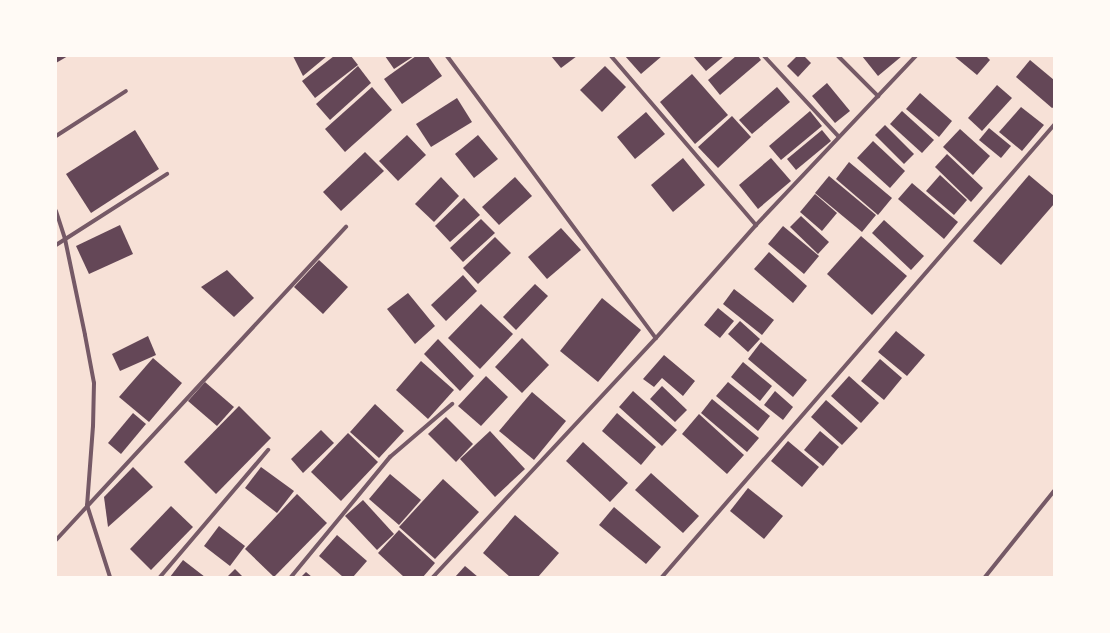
<!DOCTYPE html>
<style>
body{margin:0}
#map{position:relative;width:1110px;height:633px;overflow:hidden;background:#f7e1d7;font-family:"PT Sans Narrow",sans-serif}
div>[style]{position:absolute}
.building>*{inset:0;background:#644757}
.minor>*{height:4px;margin:-2px;padding:0 2px;transform-origin:2px;border-radius:2px;background:#755966}
span{translate:-50% -50%;white-space:nowrap;text-align:center;line-height:1.15;-webkit-text-stroke:4px #fffaf5;paint-order:stroke}
.frame{position:absolute;inset:0;border:57px solid #fffaf5;pointer-events:none}
</style>
<div id="map">
<div class="building">
<i style="clip-path:polygon(56px 56px,68px 56px,56px 63px)"></i>
<i style="clip-path:polygon(293px 56px,327px 56px,303px 76px)"></i>
<i style="clip-path:polygon(334px 56px,351px 56px,358px 65px,315px 98px,302px 81px)"></i>
<i style="clip-path:polygon(385px 56px,414px 56px,394px 69px)"></i>
<i style="clip-path:polygon(416px 56px,428px 56px,442px 76px,402px 104px,384px 79px)"></i>
<i style="clip-path:polygon(551px 56px,577px 56px,561px 68px)"></i>
<i style="clip-path:polygon(625px 56px,662px 56px,641px 74px)"></i>
<i style="clip-path:polygon(693px 56px,724px 56px,706px 71px)"></i>
<i style="clip-path:polygon(736px 56px,758px 56px,761px 60px,720px 95px,708px 80px)"></i>
<i style="clip-path:polygon(797px 56px,804px 56px,811px 63px,798px 77px,787px 66px)"></i>
<i style="clip-path:polygon(862px 56px,902px 56px,878px 76px)"></i>
<i style="clip-path:polygon(954px 56px,986px 56px,990px 60px,977px 75px)"></i>
<i style="clip-path:polygon(1030px 60px,1054px 80px,1054px 107px,1052px 108px,1016px 77px)"></i>
<i style="clip-path:polygon(358px 66px,371px 83px,330px 120px,316px 104px)"></i>
<i style="clip-path:polygon(605px 66px,626px 87px,602px 112px,580px 90px)"></i>
<i style="clip-path:polygon(692px 74px,728px 115px,695px 144px,660px 102px)"></i>
<i style="clip-path:polygon(827px 83px,850px 111px,835px 123px,812px 96px)"></i>
<i style="clip-path:polygon(997px 85px,1012px 98px,982px 131px,968px 118px)"></i>
<i style="clip-path:polygon(372px 87px,392px 110px,345px 152px,325px 129px)"></i>
<i style="clip-path:polygon(777px 87px,790px 102px,752px 134px,739px 120px)"></i>
<i style="clip-path:polygon(920px 93px,952px 121px,939px 137px,906px 109px)"></i>
<i style="clip-path:polygon(457px 98px,472px 122px,431px 147px,416px 124px)"></i>
<i style="clip-path:polygon(1021px 107px,1044px 125px,1022px 151px,999px 132px)"></i>
<i style="clip-path:polygon(810px 111px,822px 126px,781px 160px,769px 146px)"></i>
<i style="clip-path:polygon(902px 111px,934px 140px,922px 153px,890px 124px)"></i>
<i style="clip-path:polygon(646px 112px,665px 134px,635px 159px,617px 137px)"></i>
<i style="clip-path:polygon(732px 116px,751px 137px,718px 168px,698px 147px)"></i>
<i style="clip-path:polygon(885px 125px,914px 154px,904px 164px,875px 135px)"></i>
<i style="clip-path:polygon(989px 128px,1011px 146px,1001px 158px,979px 140px)"></i>
<i style="clip-path:polygon(960px 129px,990px 156px,973px 175px,943px 147px)"></i>
<i style="clip-path:polygon(135px 130px,159px 169px,91px 213px,66px 174px)"></i>
<i style="clip-path:polygon(822px 130px,831px 141px,796px 170px,787px 159px)"></i>
<i style="clip-path:polygon(407px 135px,426px 155px,398px 181px,379px 161px)"></i>
<i style="clip-path:polygon(478px 135px,498px 159px,474px 178px,455px 154px)"></i>
<i style="clip-path:polygon(873px 141px,905px 171px,890px 188px,857px 158px)"></i>
<i style="clip-path:polygon(365px 152px,384px 171px,341px 211px,323px 192px)"></i>
<i style="clip-path:polygon(947px 154px,983px 188px,971px 202px,935px 167px)"></i>
<i style="clip-path:polygon(683px 158px,705px 185px,673px 212px,651px 185px)"></i>
<i style="clip-path:polygon(771px 158px,791px 181px,758px 209px,739px 185px)"></i>
<i style="clip-path:polygon(849px 162px,892px 198px,878px 215px,836px 179px)"></i>
<i style="clip-path:polygon(940px 175px,967px 200px,954px 215px,926px 191px)"></i>
<i style="clip-path:polygon(1029px 175px,1054px 196px,1054px 204px,1001px 265px,973px 241px)"></i>
<i style="clip-path:polygon(829px 176px,876px 215px,862px 232px,815px 193px)"></i>
<i style="clip-path:polygon(441px 177px,459px 196px,434px 222px,415px 204px)"></i>
<i style="clip-path:polygon(515px 177px,532px 196px,499px 225px,482px 207px)"></i>
<i style="clip-path:polygon(912px 183px,958px 222px,944px 239px,898px 199px)"></i>
<i style="clip-path:polygon(815px 194px,837px 213px,822px 231px,800px 212px)"></i>
<i style="clip-path:polygon(464px 198px,480px 215px,450px 242px,435px 226px)"></i>
<i style="clip-path:polygon(801px 216px,829px 242px,818px 254px,790px 227px)"></i>
<i style="clip-path:polygon(481px 219px,495px 233px,463px 262px,450px 248px)"></i>
<i style="clip-path:polygon(884px 220px,924px 256px,911px 270px,872px 233px)"></i>
<i style="clip-path:polygon(120px 225px,133px 254px,89px 274px,76px 246px)"></i>
<i style="clip-path:polygon(783px 226px,819px 256px,804px 274px,768px 244px)"></i>
<i style="clip-path:polygon(561px 228px,581px 250px,547px 279px,528px 257px)"></i>
<i style="clip-path:polygon(861px 236px,907px 276px,872px 315px,827px 274px)"></i>
<i style="clip-path:polygon(495px 237px,511px 253px,478px 284px,463px 268px)"></i>
<i style="clip-path:polygon(769px 252px,807px 286px,793px 303px,754px 269px)"></i>
<i style="clip-path:polygon(319px 260px,348px 287px,323px 314px,294px 287px)"></i>
<i style="clip-path:polygon(227px 270px,254px 298px,234px 317px,201px 287px)"></i>
<i style="clip-path:polygon(463px 275px,477px 291px,446px 321px,431px 305px)"></i>
<i style="clip-path:polygon(535px 284px,548px 296px,516px 330px,503px 317px)"></i>
<i style="clip-path:polygon(734px 289px,774px 320px,762px 335px,723px 304px)"></i>
<i style="clip-path:polygon(408px 293px,435px 326px,415px 344px,387px 309px)"></i>
<i style="clip-path:polygon(602px 298px,641px 330px,598px 382px,560px 351px)"></i>
<i style="clip-path:polygon(481px 304px,513px 334px,480px 369px,448px 338px)"></i>
<i style="clip-path:polygon(718px 308px,734px 321px,720px 338px,704px 325px)"></i>
<i style="clip-path:polygon(740px 321px,760px 339px,748px 352px,728px 334px)"></i>
<i style="clip-path:polygon(896px 331px,925px 355px,907px 376px,878px 352px)"></i>
<i style="clip-path:polygon(148px 336px,156px 355px,120px 371px,112px 354px)"></i>
<i style="clip-path:polygon(522px 338px,549px 365px,522px 393px,495px 367px)"></i>
<i style="clip-path:polygon(438px 339px,474px 376px,460px 391px,424px 354px)"></i>
<i style="clip-path:polygon(761px 342px,807px 380px,793px 397px,748px 359px)"></i>
<i style="clip-path:polygon(664px 355px,695px 381px,683px 396px,662px 378px,654px 387px,643px 379px)"></i>
<i style="clip-path:polygon(153px 358px,182px 383px,149px 422px,119px 397px)"></i>
<i style="clip-path:polygon(880px 359px,902px 378px,884px 400px,861px 381px)"></i>
<i style="clip-path:polygon(421px 361px,454px 390px,428px 419px,396px 390px)"></i>
<i style="clip-path:polygon(743px 362px,772px 386px,760px 401px,731px 377px)"></i>
<i style="clip-path:polygon(486px 376px,508px 397px,481px 426px,458px 406px)"></i>
<i style="clip-path:polygon(849px 376px,879px 403px,861px 423px,831px 396px)"></i>
<i style="clip-path:polygon(205px 382px,234px 407px,217px 426px,188px 401px)"></i>
<i style="clip-path:polygon(728px 382px,770px 416px,758px 431px,716px 396px)"></i>
<i style="clip-path:polygon(662px 386px,687px 410px,675px 422px,650px 399px)"></i>
<i style="clip-path:polygon(633px 391px,677px 430px,662px 446px,619px 407px)"></i>
<i style="clip-path:polygon(775px 391px,793px 407px,783px 420px,764px 405px)"></i>
<i style="clip-path:polygon(532px 392px,566px 421px,534px 460px,499px 431px)"></i>
<i style="clip-path:polygon(712px 399px,759px 438px,747px 452px,701px 413px)"></i>
<i style="clip-path:polygon(826px 400px,858px 428px,842px 445px,811px 417px)"></i>
<i style="clip-path:polygon(375px 404px,404px 431px,379px 458px,350px 432px)"></i>
<i style="clip-path:polygon(239px 406px,271px 438px,216px 494px,184px 462px)"></i>
<i style="clip-path:polygon(133px 413px,146px 424px,121px 454px,108px 443px)"></i>
<i style="clip-path:polygon(617px 413px,656px 447px,641px 465px,602px 431px)"></i>
<i style="clip-path:polygon(699px 414px,744px 455px,727px 474px,682px 434px)"></i>
<i style="clip-path:polygon(446px 417px,473px 444px,456px 462px,428px 434px)"></i>
<i style="clip-path:polygon(321px 430px,334px 443px,303px 473px,291px 459px)"></i>
<i style="clip-path:polygon(490px 431px,525px 469px,495px 497px,460px 459px)"></i>
<i style="clip-path:polygon(820px 431px,839px 447px,823px 466px,804px 450px)"></i>
<i style="clip-path:polygon(348px 433px,378px 462px,341px 501px,311px 472px)"></i>
<i style="clip-path:polygon(788px 441px,819px 467px,802px 487px,771px 461px)"></i>
<i style="clip-path:polygon(583px 442px,628px 483px,610px 502px,566px 461px)"></i>
<i style="clip-path:polygon(133px 467px,153px 487px,108px 527px,104px 497px)"></i>
<i style="clip-path:polygon(261px 467px,294px 491px,277px 513px,245px 488px)"></i>
<i style="clip-path:polygon(651px 473px,699px 516px,683px 533px,635px 490px)"></i>
<i style="clip-path:polygon(390px 474px,421px 500px,399px 525px,369px 499px)"></i>
<i style="clip-path:polygon(443px 479px,479px 512px,435px 559px,399px 527px)"></i>
<i style="clip-path:polygon(748px 488px,783px 516px,764px 539px,730px 511px)"></i>
<i style="clip-path:polygon(297px 494px,327px 523px,274px 577px,245px 549px)"></i>
<i style="clip-path:polygon(363px 500px,394px 534px,377px 550px,345px 516px)"></i>
<i style="clip-path:polygon(171px 506px,193px 527px,151px 570px,130px 549px)"></i>
<i style="clip-path:polygon(614px 507px,661px 547px,646px 564px,599px 525px)"></i>
<i style="clip-path:polygon(515px 515px,559px 553px,538px 577px,510px 577px,483px 553px)"></i>
<i style="clip-path:polygon(219px 526px,245px 546px,230px 566px,204px 546px)"></i>
<i style="clip-path:polygon(399px 530px,435px 563px,423px 577px,404px 577px,378px 553px)"></i>
<i style="clip-path:polygon(337px 535px,367px 561px,353px 577px,343px 577px,319px 556px)"></i>
<i style="clip-path:polygon(183px 560px,205px 577px,170px 577px)"></i>
<i style="clip-path:polygon(465px 566px,478px 577px,455px 577px)"></i>
<i style="clip-path:polygon(235px 569px,243px 577px,227px 577px)"></i>
<i style="clip-path:polygon(306px 572px,312px 577px,301px 577px)"></i>
</div>
<div class="minor">
<i style="left:447px;top:56px;width:351px;rotate:53.5deg"></i>
<i style="left:611px;top:56px;width:223px;rotate:49.4deg"></i>
<i style="left:764px;top:56px;width:110px;rotate:47.2deg"></i>
<i style="left:838px;top:56px;width:57px;rotate:45deg"></i>
<i style="left:56px;top:136px;width:83px;rotate:-32.7deg"></i>
<i style="left:56px;top:211px;width:29px;rotate:72deg"></i>
<i style="left:65px;top:239px;width:98px;rotate:78.2deg"></i>
<i style="left:85px;top:335px;width:49px;rotate:79.4deg"></i>
<i style="left:94px;top:383px;width:43px;rotate:91.3deg"></i>
<i style="left:93px;top:426px;width:79px;rotate:94.3deg"></i>
<i style="left:87px;top:505px;width:76px;rotate:72.3deg"></i>
<i style="left:56px;top:245px;width:132px;rotate:-32.6deg"></i>
<i style="left:56px;top:540px;width:427px;rotate:-47.2deg"></i>
<i style="left:160px;top:577px;width:167px;rotate:-49.6deg"></i>
<i style="left:291px;top:577px;width:156px;rotate:-50.5deg"></i>
<i style="left:390px;top:457px;width:82px;rotate:-40.5deg"></i>
<i style="left:433px;top:577px;width:327px;rotate:-47deg"></i>
<i style="left:656px;top:338px;width:151px;rotate:-48.5deg"></i>
<i style="left:756px;top:225px;width:233px;rotate:-46.6deg"></i>
<i style="left:662px;top:577px;width:598px;rotate:-49.07deg"></i>
<i style="left:985px;top:577px;width:110px;rotate:-51.3deg"></i>
</div>
<div class="frame"></div>
</div>
